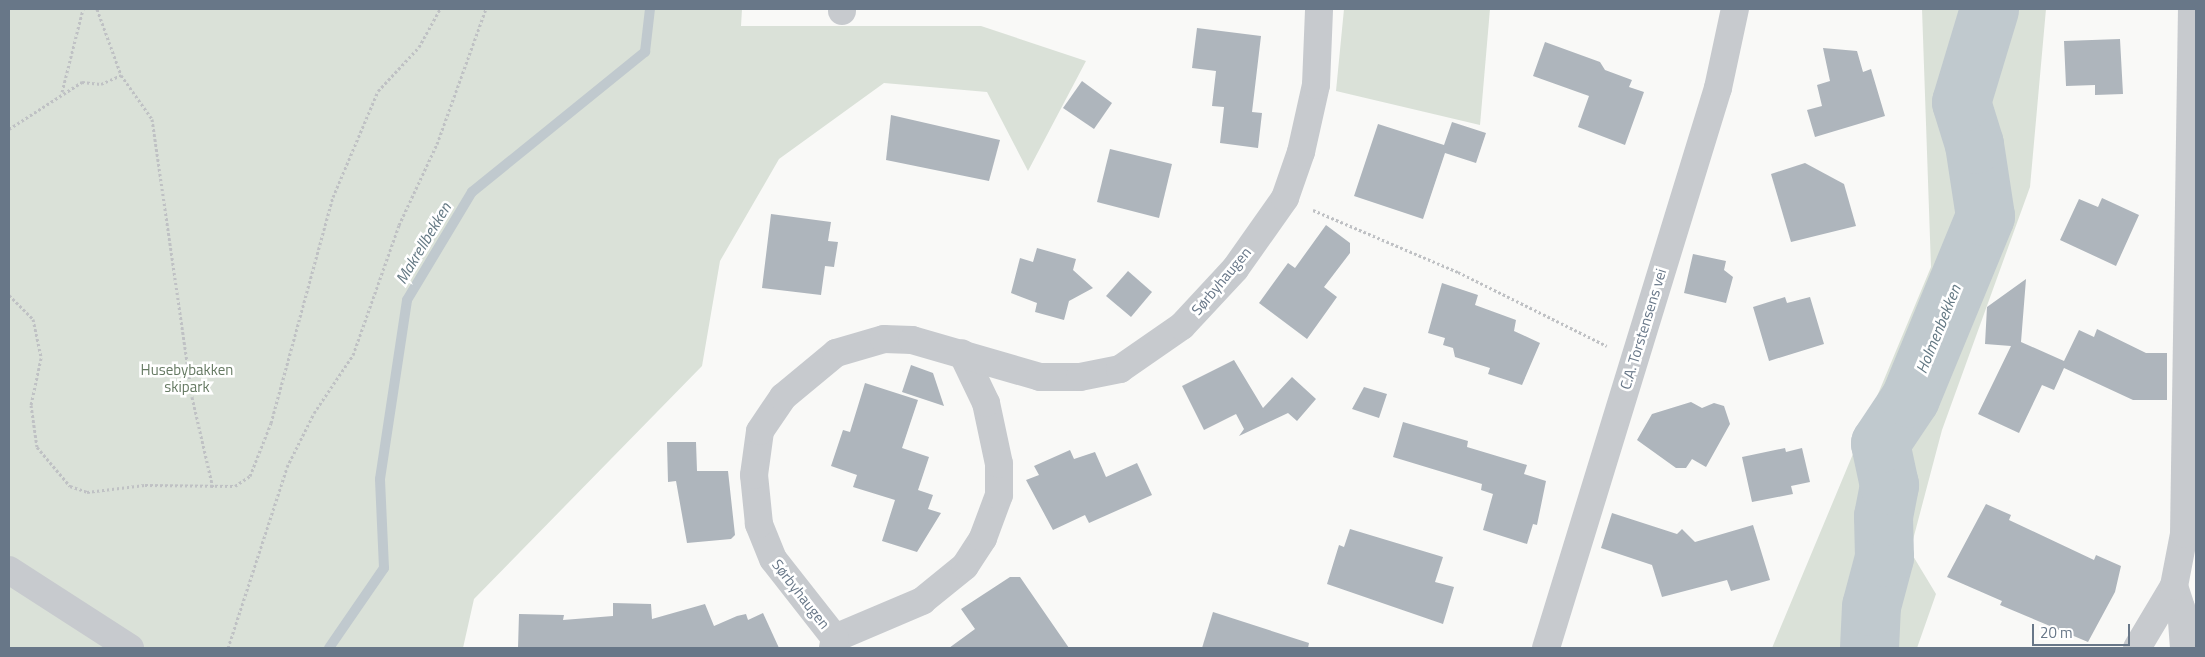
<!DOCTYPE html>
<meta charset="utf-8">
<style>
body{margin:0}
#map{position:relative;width:2205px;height:657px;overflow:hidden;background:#f9f9f7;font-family:"Titillium Web",sans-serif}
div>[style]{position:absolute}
.green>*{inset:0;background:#dae1d8}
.stream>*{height:10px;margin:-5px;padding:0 5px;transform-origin:5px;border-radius:5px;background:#c0c9ce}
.river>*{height:59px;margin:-29.5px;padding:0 29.5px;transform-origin:29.5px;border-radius:29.5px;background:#c0c9ce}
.building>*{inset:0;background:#aeb5bc}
.path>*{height:3px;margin-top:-1.5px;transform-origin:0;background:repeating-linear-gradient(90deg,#bfc1c4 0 2.5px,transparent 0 5px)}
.minor>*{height:28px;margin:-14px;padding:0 14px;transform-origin:14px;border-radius:14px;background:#c7cace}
span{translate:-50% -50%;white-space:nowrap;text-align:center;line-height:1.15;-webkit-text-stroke:5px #fff;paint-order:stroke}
.street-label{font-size:15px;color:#687788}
.park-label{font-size:15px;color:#667a63}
.water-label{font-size:16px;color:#637883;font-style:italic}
.frame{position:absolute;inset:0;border:10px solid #687788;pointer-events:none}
.scale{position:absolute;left:2032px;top:624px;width:98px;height:22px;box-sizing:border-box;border:2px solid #687788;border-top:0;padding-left:6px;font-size:15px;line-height:18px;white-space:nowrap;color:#687788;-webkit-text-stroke:4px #fff;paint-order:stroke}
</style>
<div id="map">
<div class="green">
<i style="clip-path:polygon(9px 9px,742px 9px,741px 26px,981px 26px,1086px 61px,1028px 171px,987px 92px,884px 83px,779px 159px,720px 261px,702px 366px,474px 599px,463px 648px,9px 648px)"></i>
<i style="clip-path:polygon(1344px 9px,1490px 9px,1480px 125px,1336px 91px)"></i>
<i style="clip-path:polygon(1922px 9px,2046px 9px,2030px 187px,1942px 430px,1910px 551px,1936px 594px,1917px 648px,1772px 648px,1931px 267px)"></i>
</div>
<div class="stream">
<i style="left:329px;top:648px;width:97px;rotate:-55.5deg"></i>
<i style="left:384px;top:568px;width:89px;rotate:-92.6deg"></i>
<i style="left:380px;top:479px;width:181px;rotate:-81.4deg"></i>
<i style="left:407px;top:300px;width:126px;rotate:-59deg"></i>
<i style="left:472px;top:192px;width:223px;rotate:-39deg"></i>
<i style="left:645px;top:52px;width:43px;rotate:-83.4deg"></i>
</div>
<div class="river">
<i style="left:1869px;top:648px;width:42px;rotate:-87.3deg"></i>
<i style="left:1871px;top:606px;width:51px;rotate:-75.1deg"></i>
<i style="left:1884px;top:557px;width:41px;rotate:-91.4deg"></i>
<i style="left:1883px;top:516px;width:32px;rotate:-79deg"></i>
<i style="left:1889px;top:485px;width:43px;rotate:-102.1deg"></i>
<i style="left:1880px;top:443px;width:54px;rotate:-56.3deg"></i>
<i style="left:1910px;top:398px;width:197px;rotate:-67.6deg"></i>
<i style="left:1985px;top:216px;width:73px;rotate:-98.7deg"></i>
<i style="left:1974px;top:144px;width:44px;rotate:-107.2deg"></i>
<i style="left:1961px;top:102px;width:97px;rotate:-73.2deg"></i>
</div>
<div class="building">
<i style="clip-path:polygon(1197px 28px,1261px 36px,1252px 112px,1262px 113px,1258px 148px,1220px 143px,1224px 107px,1212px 106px,1216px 71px,1192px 68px)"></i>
<i style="clip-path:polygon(2120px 39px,2123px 94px,2095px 95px,2095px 85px,2066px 86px,2064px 41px)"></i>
<i style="clip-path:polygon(1545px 42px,1600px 62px,1605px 70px,1632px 80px,1629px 87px,1644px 92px,1625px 145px,1578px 127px,1589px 96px,1533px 76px)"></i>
<i style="clip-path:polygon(1823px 48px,1857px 51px,1863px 72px,1871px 69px,1885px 116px,1815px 137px,1807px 110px,1822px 106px,1817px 85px,1830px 81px)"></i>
<i style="clip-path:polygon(1082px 81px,1112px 103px,1094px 129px,1063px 108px)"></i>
<i style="clip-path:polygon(891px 115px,1000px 140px,989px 181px,886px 160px)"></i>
<i style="clip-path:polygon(1452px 122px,1486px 133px,1476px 163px,1445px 153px,1423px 219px,1354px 196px,1378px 124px,1444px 145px)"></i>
<i style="clip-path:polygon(1110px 149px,1172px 164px,1159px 218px,1097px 202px)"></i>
<i style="clip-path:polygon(1805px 163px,1844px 184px,1856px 226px,1791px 242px,1771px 174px)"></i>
<i style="clip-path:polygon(2102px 198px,2139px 215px,2116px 266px,2060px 240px,2079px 199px,2098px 207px)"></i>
<i style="clip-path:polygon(771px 214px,831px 222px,828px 241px,838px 242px,834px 267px,825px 266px,821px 295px,762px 288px)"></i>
<i style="clip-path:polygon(1326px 225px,1350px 243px,1350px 253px,1324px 287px,1337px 297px,1307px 339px,1259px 303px,1288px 263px,1295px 268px)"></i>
<i style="clip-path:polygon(1037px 248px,1076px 259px,1073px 270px,1093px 288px,1069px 301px,1064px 320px,1035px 312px,1037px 303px,1011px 293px,1020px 258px,1033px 262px)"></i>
<i style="clip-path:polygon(1693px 254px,1726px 261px,1724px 270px,1733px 277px,1726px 303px,1684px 293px)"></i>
<i style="clip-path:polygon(1128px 271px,1152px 292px,1131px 317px,1106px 296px)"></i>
<i style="clip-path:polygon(2026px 279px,2021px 342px,2064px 361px,2079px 330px,2094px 337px,2097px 329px,2146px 353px,2167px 353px,2167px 400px,2133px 400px,2064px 368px,2054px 390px,2042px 385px,2019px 433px,1978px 414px,2011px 346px,1985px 344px,1987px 307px)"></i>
<i style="clip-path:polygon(1442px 283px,1478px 295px,1475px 305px,1516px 320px,1514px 331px,1540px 343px,1522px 385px,1488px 374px,1490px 368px,1455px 357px,1453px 348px,1443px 345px,1445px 338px,1428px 333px)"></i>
<i style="clip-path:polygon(1785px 297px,1787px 303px,1810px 297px,1824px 344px,1769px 361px,1753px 307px)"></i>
<i style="clip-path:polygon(1234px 360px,1263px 408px,1292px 377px,1316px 399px,1297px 421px,1288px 413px,1239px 436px,1244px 429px,1236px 414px,1204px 430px,1182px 386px)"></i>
<i style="clip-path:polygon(911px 365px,933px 373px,944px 406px,902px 392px)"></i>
<i style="clip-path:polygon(865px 383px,918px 400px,902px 448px,929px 457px,918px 490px,933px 495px,928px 509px,941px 513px,917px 552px,882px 541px,895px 500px,853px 487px,857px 475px,831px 466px,843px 430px,850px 432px)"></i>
<i style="clip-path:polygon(1364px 387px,1387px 394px,1379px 418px,1352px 409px)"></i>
<i style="clip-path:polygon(1691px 402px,1702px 408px,1714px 403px,1724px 406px,1730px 424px,1706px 467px,1692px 459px,1686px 468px,1676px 468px,1637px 440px,1652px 414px)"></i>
<i style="clip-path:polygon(1403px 422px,1468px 441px,1467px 447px,1527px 465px,1524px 474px,1546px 481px,1537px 525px,1533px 524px,1527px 544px,1483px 530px,1493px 494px,1481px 490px,1482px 484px,1393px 457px)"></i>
<i style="clip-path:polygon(667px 442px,696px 442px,697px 471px,728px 471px,735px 535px,731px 539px,687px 543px,676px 481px,668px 482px)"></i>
<i style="clip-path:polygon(1785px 448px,1786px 452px,1802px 448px,1810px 482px,1791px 486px,1793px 494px,1752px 502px,1742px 457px)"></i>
<i style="clip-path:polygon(1070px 450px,1074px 459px,1095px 452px,1106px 477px,1137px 463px,1152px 495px,1089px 523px,1085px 515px,1053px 530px,1026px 480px,1039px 475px,1034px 466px)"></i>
<i style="clip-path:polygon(1986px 504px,2011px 515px,2009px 520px,2094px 560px,2096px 555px,2121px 566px,2115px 592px,2088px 642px,2000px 605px,2002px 601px,1947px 577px)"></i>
<i style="clip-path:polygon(1612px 513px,1677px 534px,1682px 529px,1695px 542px,1753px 525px,1770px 580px,1731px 591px,1727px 580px,1662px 597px,1652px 565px,1601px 548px)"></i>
<i style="clip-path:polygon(1350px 529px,1443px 557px,1435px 582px,1454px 587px,1443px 624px,1327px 584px,1339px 545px,1344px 547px)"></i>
<i style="clip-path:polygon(1010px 577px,1020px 577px,1069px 648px,949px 648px,975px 629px,961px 609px)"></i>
<i style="clip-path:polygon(613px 603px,651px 604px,652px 619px,705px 604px,714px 626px,737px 616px,746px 614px,748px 620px,763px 613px,779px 648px,518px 648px,519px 614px,564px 615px,563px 620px,613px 616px)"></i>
<i style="clip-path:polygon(1213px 612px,1309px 643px,1308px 648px,1202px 648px)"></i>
</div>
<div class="path">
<i style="left:97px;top:9px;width:70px;rotate:70deg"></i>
<i style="left:62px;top:92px;width:86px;rotate:-75.8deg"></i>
<i style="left:9px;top:129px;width:87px;rotate:-32.8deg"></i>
<i style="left:82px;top:82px;width:19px;rotate:6deg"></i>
<i style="left:101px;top:84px;width:22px;rotate:-24deg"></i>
<i style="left:121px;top:75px;width:54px;rotate:54.8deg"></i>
<i style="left:152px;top:119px;width:281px;rotate:81.8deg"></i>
<i style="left:192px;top:397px;width:93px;rotate:77deg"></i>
<i style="left:1313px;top:210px;width:158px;rotate:23.2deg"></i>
<i style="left:1458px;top:272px;width:166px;rotate:26.4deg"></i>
<i style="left:9px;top:295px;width:34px;rotate:45deg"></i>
<i style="left:33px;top:319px;width:40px;rotate:78deg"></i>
<i style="left:41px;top:358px;width:48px;rotate:102deg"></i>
<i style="left:31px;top:405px;width:42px;rotate:81.9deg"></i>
<i style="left:37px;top:447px;width:51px;rotate:49.8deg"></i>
<i style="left:70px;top:486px;width:18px;rotate:19deg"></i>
<i style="left:87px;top:492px;width:58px;rotate:-6.9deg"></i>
<i style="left:145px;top:485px;width:90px;rotate:0.6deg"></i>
<i style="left:235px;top:486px;width:18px;rotate:-34deg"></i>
<i style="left:250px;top:476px;width:57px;rotate:-68.4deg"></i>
<i style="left:271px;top:423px;width:234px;rotate:-74.7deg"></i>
<i style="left:333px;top:197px;width:115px;rotate:-67deg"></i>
<i style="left:378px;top:91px;width:60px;rotate:-47deg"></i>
<i style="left:419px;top:47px;width:43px;rotate:-61.1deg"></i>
<i style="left:228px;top:648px;width:190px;rotate:-71.9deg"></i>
<i style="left:287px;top:467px;width:60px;rotate:-63.4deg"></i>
<i style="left:314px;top:413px;width:70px;rotate:-56.1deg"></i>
<i style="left:353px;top:355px;width:138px;rotate:-70.5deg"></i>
<i style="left:399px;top:225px;width:89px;rotate:-64.9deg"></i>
<i style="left:437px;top:144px;width:144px;rotate:-70.1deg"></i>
</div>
<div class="minor">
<i style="left:842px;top:9px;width:2px;rotate:90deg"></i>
<i style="left:9px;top:570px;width:144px;rotate:32.8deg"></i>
<i style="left:2174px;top:586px;width:23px;rotate:72deg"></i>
<i style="left:2181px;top:608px;width:40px;rotate:85.7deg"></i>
<i style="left:835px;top:638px;width:95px;rotate:-23deg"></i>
<i style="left:922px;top:601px;width:55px;rotate:-39.1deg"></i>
<i style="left:965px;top:566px;width:33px;rotate:-57deg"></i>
<i style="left:983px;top:538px;width:46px;rotate:-69.6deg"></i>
<i style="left:999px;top:495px;width:31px;rotate:-90deg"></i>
<i style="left:999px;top:464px;width:62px;rotate:-102deg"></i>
<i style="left:986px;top:403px;width:55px;rotate:-115.6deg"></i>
<i style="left:833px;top:648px;width:10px;rotate:-79deg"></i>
<i style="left:835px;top:638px;width:100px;rotate:-128.1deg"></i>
<i style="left:773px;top:559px;width:38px;rotate:-112deg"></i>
<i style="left:759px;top:524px;width:49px;rotate:-95.8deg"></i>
<i style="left:754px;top:475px;width:44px;rotate:-82.2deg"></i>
<i style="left:760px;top:431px;width:41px;rotate:-55.9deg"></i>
<i style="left:783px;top:397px;width:69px;rotate:-39.7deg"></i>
<i style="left:836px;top:353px;width:50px;rotate:-16.3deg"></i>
<i style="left:884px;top:339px;width:28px;rotate:2deg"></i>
<i style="left:912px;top:340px;width:133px;rotate:16.1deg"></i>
<i style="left:1040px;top:377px;width:40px"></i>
<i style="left:1080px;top:377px;width:41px;rotate:-11.3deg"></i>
<i style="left:1120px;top:369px;width:75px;rotate:-34.7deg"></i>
<i style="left:1182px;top:326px;width:78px;rotate:-47.1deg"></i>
<i style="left:1235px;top:269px;width:87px;rotate:-54.8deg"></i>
<i style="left:1285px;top:198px;width:49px;rotate:-70.8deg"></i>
<i style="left:1301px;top:152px;width:69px;rotate:-77.4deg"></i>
<i style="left:1316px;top:85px;width:76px;rotate:-87.7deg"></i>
<i style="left:1546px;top:648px;width:586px;rotate:-72.93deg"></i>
<i style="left:1718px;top:88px;width:81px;rotate:-77.9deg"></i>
<i style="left:2137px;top:648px;width:72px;rotate:-59.2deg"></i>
<i style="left:2174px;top:586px;width:53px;rotate:-79.1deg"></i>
<i style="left:2184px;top:534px;width:525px;rotate:-89.13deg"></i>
</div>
<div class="street-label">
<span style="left:1221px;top:281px;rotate:-50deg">Sørbyhaugen</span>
<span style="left:1643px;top:329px;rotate:-73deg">C.A. Torstensens vei</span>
<span style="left:801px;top:594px;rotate:52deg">Sørbyhaugen</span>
</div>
<div class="park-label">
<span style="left:187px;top:378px">Husebybakken<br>skipark</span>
</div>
<div class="water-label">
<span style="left:423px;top:243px;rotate:-59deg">Makrellbekken</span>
<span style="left:1938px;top:329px;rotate:-68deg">Holmenbekken</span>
</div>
<div class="frame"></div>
<div class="scale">20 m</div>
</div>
